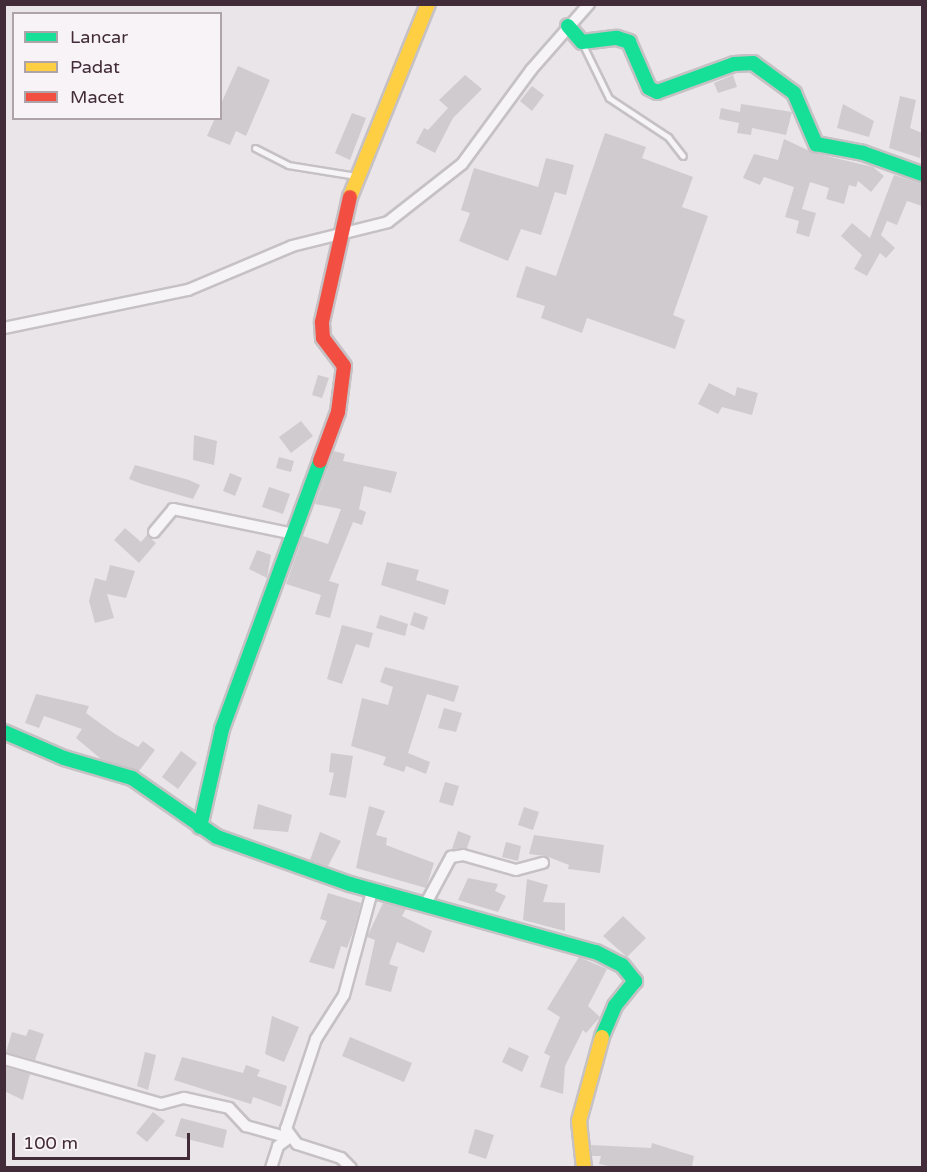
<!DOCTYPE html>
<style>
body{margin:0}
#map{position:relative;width:927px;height:1172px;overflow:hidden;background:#eae5e8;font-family:"Varela Round",sans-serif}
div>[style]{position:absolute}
.building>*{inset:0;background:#d0cbcf}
.roads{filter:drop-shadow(2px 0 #c6c1c4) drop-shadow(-2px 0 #c6c1c4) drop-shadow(0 2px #c6c1c4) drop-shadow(0 -2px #c6c1c4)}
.lane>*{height:5px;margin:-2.5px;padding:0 2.5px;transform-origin:2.5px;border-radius:2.5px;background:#f6f4f6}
.street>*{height:10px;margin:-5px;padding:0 5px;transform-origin:5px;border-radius:5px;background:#f6f4f6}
.fast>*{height:14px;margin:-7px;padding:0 7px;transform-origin:7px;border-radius:7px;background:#16e098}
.slow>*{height:14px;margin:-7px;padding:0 7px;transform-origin:7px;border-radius:7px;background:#ffcf43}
.jam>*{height:14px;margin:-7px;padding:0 7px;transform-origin:7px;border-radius:7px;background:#f24e42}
span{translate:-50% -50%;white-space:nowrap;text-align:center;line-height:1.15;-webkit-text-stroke:6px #f8f3f6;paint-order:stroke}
.frame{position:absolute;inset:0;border:6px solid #422c39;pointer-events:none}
.legend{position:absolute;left:12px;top:12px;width:210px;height:108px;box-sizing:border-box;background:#f8f3f6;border:2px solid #afa3aa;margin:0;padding:8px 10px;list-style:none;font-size:18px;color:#422c39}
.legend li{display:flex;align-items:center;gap:12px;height:30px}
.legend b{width:30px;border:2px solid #afa3aa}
.scale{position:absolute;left:12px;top:1133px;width:178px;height:27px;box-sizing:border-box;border:3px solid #422c39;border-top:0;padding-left:8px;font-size:18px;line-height:21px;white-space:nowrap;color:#422c39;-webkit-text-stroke:4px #f8f3f6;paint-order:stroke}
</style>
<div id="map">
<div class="building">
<i style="clip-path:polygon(238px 66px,270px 80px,246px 136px,236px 131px,230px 145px,207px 136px,215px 118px,220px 118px,220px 106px)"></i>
<i style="clip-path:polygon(465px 75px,482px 89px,453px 118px,435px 153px,416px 143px,424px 128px,428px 130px,448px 108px,439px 100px)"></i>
<i style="clip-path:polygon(733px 75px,737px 87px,718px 93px,714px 83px)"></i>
<i style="clip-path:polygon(532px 86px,544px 95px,532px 111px,520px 101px)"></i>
<i style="clip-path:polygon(900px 96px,916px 100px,910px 128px,922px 133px,920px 158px,889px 148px)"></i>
<i style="clip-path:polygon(741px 104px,792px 112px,786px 135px,752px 128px,751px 135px,737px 133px,739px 123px,719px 119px,721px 108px,740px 112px)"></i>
<i style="clip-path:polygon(843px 104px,874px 121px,869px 137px,837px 128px)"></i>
<i style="clip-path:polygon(352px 113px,366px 118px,350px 160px,335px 153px)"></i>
<i style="clip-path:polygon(605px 133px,646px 147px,642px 158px,693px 177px,682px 207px,708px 216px,673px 315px,685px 320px,675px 349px,587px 318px,582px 333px,541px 318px,545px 306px,516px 297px,526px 266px,556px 276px)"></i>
<i style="clip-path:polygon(784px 139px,814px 153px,873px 167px,884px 176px,871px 192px,858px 181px,856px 187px,849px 185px,844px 204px,826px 199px,829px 188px,810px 182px,802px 209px,816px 213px,809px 237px,796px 233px,799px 221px,785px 217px,794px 187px,764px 177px,760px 185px,743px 178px,754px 154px,778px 160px)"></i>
<i style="clip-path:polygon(546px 158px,574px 165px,566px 195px,555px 192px,541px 235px,521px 229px,508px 261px,459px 241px,470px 213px,461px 210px,474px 168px,538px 187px)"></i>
<i style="clip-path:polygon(894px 175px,922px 184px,922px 206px,907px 201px,897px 225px,887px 221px,881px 235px,895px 248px,886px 258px,880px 253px,867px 276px,854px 269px,862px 255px,841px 236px,852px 223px,870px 238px)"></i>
<i style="clip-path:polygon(318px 375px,329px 378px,322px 398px,312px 395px)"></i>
<i style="clip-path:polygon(709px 383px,735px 396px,737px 387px,758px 393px,752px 415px,722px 407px,718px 414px,698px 404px)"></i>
<i style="clip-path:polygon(301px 421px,313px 436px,291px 453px,279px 437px)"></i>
<i style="clip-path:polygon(194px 435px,217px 441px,214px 465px,193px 460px)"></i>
<i style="clip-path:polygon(334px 451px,345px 454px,343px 461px,397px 472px,391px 493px,364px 486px,359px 509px,366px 512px,362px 525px,353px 522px,329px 581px,339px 584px,330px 618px,315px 614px,321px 595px,286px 584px,303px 536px,328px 544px,341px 509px,315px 504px)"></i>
<i style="clip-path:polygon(279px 457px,294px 461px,291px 472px,276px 468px)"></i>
<i style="clip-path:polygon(135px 465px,189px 480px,200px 485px,193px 499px,142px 484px,129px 479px)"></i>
<i style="clip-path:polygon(230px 473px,242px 478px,235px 496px,223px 491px)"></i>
<i style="clip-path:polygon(269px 487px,290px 494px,283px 514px,262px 507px)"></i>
<i style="clip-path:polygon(125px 528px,141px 542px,147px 535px,156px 543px,139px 563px,114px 540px)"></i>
<i style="clip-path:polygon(257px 550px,271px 555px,267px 578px,249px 569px)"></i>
<i style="clip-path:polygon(387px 562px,419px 570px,416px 580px,449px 590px,445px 605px,381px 585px)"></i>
<i style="clip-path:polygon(110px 565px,135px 571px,126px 598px,107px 594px,114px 618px,95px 623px,89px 601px,95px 578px,106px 581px)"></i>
<i style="clip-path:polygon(414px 612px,428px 617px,424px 630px,410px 625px)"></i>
<i style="clip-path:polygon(380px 615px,408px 624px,405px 636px,376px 628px)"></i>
<i style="clip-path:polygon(342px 625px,373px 633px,369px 648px,356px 644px,342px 684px,327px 679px)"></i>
<i style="clip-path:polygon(385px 667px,459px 686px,454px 702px,427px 694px,408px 753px,430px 762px,426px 774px,406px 766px,404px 772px,383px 765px,386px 757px,351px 746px,362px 698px,388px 705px,393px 687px,380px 682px)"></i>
<i style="clip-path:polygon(36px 694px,89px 706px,86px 713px,115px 734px,138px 747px,143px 741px,155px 750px,139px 771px,101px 759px,76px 738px,82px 729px,44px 716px,39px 728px,25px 723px)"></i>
<i style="clip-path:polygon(444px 708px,462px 713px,456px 732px,438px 728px)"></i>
<i style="clip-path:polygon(181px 751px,197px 763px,178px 789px,162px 777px)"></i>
<i style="clip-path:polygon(331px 753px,353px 756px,346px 798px,329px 795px,334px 773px,329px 772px)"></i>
<i style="clip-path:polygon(445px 782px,459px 786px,453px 806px,439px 802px)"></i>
<i style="clip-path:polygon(258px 804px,292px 815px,288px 832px,253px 829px)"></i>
<i style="clip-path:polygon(369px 806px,385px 811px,376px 835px,387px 838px,386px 845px,434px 863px,426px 888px,356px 868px)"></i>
<i style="clip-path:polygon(524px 807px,539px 812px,533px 830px,518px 825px)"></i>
<i style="clip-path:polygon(458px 831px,471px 836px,467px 848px,452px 849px)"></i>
<i style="clip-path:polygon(320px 832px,341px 841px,328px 866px,310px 860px)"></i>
<i style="clip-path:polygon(534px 835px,604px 845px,600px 873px,568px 869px,569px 865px,546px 856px,529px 854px)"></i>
<i style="clip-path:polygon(506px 842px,521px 846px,518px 861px,502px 857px)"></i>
<i style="clip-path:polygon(468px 878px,498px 884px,495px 891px,506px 896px,498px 912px,458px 900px)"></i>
<i style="clip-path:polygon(527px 879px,548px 885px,543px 902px,565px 903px,565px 931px,523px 920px)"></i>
<i style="clip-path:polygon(328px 893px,361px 903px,353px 932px,347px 948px,341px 946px,334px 969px,309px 962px,327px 921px,320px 919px)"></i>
<i style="clip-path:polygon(383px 903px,406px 909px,402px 916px,432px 931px,424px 953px,397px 942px,389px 964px,398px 967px,391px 992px,365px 985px,375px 940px,367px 937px)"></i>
<i style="clip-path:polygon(623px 916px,646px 938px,627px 957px,603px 936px)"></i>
<i style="clip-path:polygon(579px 957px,607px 969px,588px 1006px,600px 1017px,586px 1033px,583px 1030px,565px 1066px,563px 1094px,540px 1087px,550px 1056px,544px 1053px,560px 1017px,547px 1009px)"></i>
<i style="clip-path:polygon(272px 1016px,299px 1027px,284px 1062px,265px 1054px)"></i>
<i style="clip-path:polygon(29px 1029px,44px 1034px,35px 1060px,6px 1052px,12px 1032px,26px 1036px)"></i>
<i style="clip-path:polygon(350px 1037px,412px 1063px,404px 1082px,342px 1056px)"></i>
<i style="clip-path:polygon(509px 1047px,529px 1056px,522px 1072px,502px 1062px)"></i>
<i style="clip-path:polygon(145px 1052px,156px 1055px,148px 1090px,137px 1086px)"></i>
<i style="clip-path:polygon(182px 1057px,243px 1073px,246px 1065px,260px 1070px,257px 1076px,287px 1086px,281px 1107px,253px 1097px,251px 1104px,174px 1080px)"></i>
<i style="clip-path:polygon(4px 1067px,30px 1074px,23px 1100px,4px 1091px)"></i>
<i style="clip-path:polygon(153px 1112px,165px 1121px,147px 1142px,136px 1133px)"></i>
<i style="clip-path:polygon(181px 1118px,227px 1130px,223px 1148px,175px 1136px)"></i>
<i style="clip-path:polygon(475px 1129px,494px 1135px,486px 1159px,468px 1153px)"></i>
<i style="clip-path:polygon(652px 1143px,694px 1156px,692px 1167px,613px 1167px,599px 1164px,601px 1156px,592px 1156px,591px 1145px,651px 1148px)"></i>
</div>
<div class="roads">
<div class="lane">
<i style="left:582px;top:43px;width:61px;rotate:63.9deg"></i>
<i style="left:609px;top:98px;width:71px;rotate:33.5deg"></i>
<i style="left:668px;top:137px;width:24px;rotate:52deg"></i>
<i style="left:255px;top:148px;width:37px;rotate:27deg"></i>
<i style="left:288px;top:165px;width:69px;rotate:9.2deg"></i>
</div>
<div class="street">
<i style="left:4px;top:328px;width:188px;rotate:-11.7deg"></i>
<i style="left:188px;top:290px;width:113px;rotate:-22.9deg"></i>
<i style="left:292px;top:246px;width:99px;rotate:-14deg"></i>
<i style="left:388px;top:222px;width:94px;rotate:-38.1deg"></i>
<i style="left:462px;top:164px;width:117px;rotate:-53.7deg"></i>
<i style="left:531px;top:70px;width:88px;rotate:-48.7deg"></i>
<i style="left:154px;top:532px;width:30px;rotate:-50deg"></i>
<i style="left:173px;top:509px;width:124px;rotate:11.7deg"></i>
<i style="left:425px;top:905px;width:55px;rotate:-61.6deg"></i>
<i style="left:451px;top:857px;width:12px;rotate:-9deg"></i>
<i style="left:463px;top:855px;width:55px;rotate:15.8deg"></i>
<i style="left:516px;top:870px;width:28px;rotate:-15deg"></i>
<i style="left:4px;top:1059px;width:163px;rotate:16deg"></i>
<i style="left:161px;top:1104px;width:24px;rotate:-15deg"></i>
<i style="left:184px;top:1098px;width:46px;rotate:12.5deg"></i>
<i style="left:229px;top:1108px;width:25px;rotate:47deg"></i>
<i style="left:246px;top:1126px;width:45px;rotate:15.6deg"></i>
<i style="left:271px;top:1168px;width:23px;rotate:-72deg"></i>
<i style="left:278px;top:1146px;width:14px;rotate:-36deg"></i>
<i style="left:351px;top:1168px;width:14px;rotate:-135deg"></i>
<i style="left:341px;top:1158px;width:46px;rotate:-162.3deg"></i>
<i style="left:297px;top:1144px;width:19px;rotate:-126deg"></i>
<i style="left:286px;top:1129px;width:95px;rotate:-71.6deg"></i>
<i style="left:316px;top:1039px;width:52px;rotate:-57.5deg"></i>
<i style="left:344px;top:995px;width:108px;rotate:-74.9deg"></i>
</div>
<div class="fast">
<i style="left:568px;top:26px;width:21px;rotate:49deg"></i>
<i style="left:582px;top:42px;width:35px;rotate:-7deg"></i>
<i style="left:617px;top:38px;width:13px;rotate:18deg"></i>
<i style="left:629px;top:42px;width:50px;rotate:66.5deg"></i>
<i style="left:649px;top:88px;width:9px;rotate:27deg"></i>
<i style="left:657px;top:92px;width:82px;rotate:-20deg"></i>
<i style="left:734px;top:64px;width:19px;rotate:-3deg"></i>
<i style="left:753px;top:63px;width:51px;rotate:36.2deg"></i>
<i style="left:794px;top:93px;width:56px;rotate:66.7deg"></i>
<i style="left:816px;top:144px;width:48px;rotate:10.8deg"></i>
<i style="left:863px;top:153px;width:63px;rotate:19.6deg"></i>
<i style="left:4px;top:732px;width:65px;rotate:23.4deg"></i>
<i style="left:64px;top:758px;width:71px;rotate:16.4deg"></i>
<i style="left:132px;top:778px;width:103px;rotate:34.8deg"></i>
<i style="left:217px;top:837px;width:141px;rotate:19.5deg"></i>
<i style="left:350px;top:884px;width:255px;rotate:15.5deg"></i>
<i style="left:596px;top:952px;width:29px;rotate:27deg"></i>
<i style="left:622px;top:965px;width:21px;rotate:51deg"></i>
<i style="left:635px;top:981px;width:32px;rotate:129deg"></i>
<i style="left:615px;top:1006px;width:34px;rotate:113deg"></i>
<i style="left:200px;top:827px;width:100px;rotate:-77.3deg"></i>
<i style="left:222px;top:729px;width:285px;rotate:-69.9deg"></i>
</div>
<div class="slow">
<i style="left:350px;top:197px;width:208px;rotate:-68deg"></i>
<i style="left:584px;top:1168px;width:47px;rotate:-96.1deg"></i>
<i style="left:579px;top:1121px;width:87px;rotate:-74.7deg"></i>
</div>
<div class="jam">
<i style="left:320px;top:461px;width:52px;rotate:-69.8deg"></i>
<i style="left:338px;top:412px;width:46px;rotate:-82.6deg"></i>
<i style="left:344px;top:366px;width:35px;rotate:-127deg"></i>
<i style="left:323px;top:338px;width:16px;rotate:-94deg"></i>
<i style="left:322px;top:322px;width:128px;rotate:-77.4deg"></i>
</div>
</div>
<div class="frame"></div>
<ul class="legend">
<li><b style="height:8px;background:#16e098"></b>Lancar</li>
<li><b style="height:8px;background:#ffcf43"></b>Padat</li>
<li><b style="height:8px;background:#f24e42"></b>Macet</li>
</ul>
<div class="scale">100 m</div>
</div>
